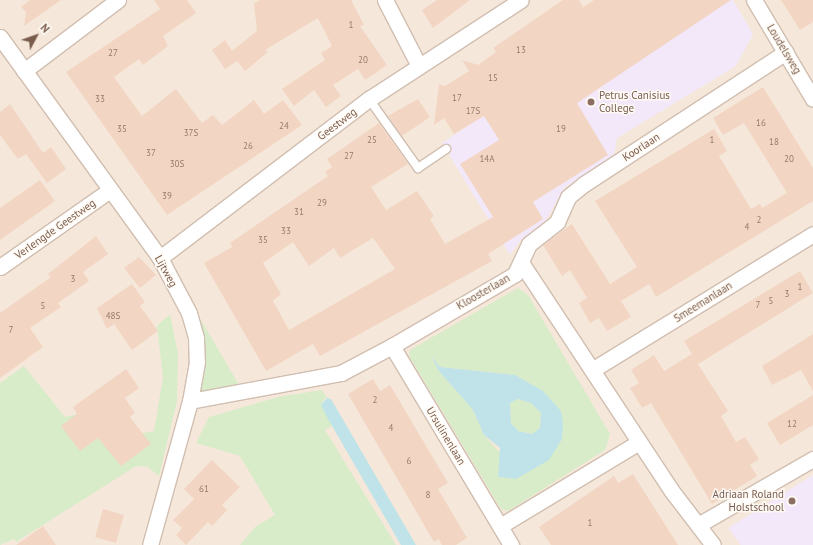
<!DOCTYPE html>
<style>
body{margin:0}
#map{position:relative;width:813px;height:545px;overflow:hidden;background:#fdf6ec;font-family:"PT Sans",sans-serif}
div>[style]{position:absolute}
.residential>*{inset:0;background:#f5e8da}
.education>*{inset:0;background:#f3e8fa}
.green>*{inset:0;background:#d8ecc9}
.water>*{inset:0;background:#bfe3e8}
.building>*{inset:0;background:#f3d5c3}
.roads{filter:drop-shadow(1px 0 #d1beb0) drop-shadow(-1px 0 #d1beb0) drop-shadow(0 1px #d1beb0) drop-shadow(0 -1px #d1beb0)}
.service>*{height:8px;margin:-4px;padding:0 4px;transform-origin:4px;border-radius:4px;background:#fff}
.minor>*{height:15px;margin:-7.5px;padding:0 7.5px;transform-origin:7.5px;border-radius:7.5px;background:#fff}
.dots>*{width:11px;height:11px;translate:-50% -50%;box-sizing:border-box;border:2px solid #fffaf3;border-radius:50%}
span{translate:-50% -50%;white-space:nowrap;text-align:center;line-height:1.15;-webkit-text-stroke:3px #fffaf3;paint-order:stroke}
.number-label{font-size:9px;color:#987a6a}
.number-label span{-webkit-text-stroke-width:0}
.street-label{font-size:11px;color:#7a5c4d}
.education-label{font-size:11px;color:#785e54}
.left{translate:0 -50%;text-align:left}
.right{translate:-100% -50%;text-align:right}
.north{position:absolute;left:16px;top:16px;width:40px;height:40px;-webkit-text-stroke:3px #fffaf3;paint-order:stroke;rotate:49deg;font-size:11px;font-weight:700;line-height:16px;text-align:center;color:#7a5c4d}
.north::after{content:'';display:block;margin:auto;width:14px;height:18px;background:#7a5c4d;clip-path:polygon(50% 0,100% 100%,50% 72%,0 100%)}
</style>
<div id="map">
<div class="residential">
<i style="clip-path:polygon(0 0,813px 0,813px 545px,0 545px)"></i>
</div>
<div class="education">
<i style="clip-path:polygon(657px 0,733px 0,753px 34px,736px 66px,617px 138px,614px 156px,565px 187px,544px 224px,519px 242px,510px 255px,442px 143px)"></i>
<i style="clip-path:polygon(813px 475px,813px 545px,741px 545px,728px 528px)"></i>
</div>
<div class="green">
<i style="clip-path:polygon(evenodd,518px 288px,528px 295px,610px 434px,605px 450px,508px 511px,501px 509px,409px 356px,410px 350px,518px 288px,431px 356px,440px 367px,515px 375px,542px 391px,561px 411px,562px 439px,501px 454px,484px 435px,473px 410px,439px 371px,431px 356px)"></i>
<i style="clip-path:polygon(170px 314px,178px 354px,177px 401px,159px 476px,148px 467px,136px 466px,16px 542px,14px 539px,0 545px,0 383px,24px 366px,65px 417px,78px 414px,139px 434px,154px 431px,163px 377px,157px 326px)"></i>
<i style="clip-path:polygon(201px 320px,239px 385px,200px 395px,206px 362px)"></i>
<i style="clip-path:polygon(322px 390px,327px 398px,323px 400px,332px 426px,325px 430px,396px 545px,240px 545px,255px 527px,275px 515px,240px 456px,196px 443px,209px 417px,278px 397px)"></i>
<i style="clip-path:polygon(518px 399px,531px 403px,541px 413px,540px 429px,532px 434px,518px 431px,511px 423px,510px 403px)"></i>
</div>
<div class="water">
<i style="clip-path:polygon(evenodd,431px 356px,440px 367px,515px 375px,543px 391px,561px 411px,563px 424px,562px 439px,549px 460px,516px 479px,498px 477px,500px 448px,484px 435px,473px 410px,439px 371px,431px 356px,518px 399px,531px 403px,541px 413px,540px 428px,532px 434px,518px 431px,511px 423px,510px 403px,518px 399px)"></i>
<i style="clip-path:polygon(327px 398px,331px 399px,416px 545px,401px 545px,328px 419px,321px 405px)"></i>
</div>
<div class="building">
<i style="clip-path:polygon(30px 0,61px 0,24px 26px,26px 12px,21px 7px)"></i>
<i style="clip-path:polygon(154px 0,187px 0,196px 13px,163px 36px,168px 46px,143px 65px,139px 59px,114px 77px,142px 116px,176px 89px,202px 123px,213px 115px,222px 125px,254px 100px,264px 114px,283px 100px,302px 125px,167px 215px,66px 72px,160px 9px)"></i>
<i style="clip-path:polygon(260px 0,351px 0,364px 25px,360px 26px,387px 65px,365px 80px,358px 69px,333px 85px,341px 96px,326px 107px,314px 90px,294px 106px,282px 89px,325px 60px,321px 53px,332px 46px,318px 18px,265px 50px,268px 52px,245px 71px,237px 61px,225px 69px,212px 50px,225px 40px,232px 51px,257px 31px,254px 3px)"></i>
<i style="clip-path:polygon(437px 0,470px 0,433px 28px,422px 10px)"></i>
<i style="clip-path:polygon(evenodd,563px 0,579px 0,583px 7px,594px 0,731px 0,577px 103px,608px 155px,533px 202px,543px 219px,488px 254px,492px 261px,320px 356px,313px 344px,266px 371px,204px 263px,232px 247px,230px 243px,328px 176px,325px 172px,332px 167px,327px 159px,379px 123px,408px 164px,371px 187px,386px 210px,417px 191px,434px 216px,430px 219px,445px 244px,493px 217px,460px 164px,499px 140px,484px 116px,454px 134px,444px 118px,434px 125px,439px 84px,445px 86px,469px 71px,462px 60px,478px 65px,496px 52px,493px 48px,563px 0,373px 238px,395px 269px,289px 330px,273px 301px,281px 294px,263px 263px,293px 242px,309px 266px,334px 248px,340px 258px,373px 238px)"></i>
<i style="clip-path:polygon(781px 0,813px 0,813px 22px,800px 30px)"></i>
<i style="clip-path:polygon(763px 87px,813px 168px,813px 201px,656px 297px,649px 284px,621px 301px,631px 317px,607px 331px,599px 318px,590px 323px,579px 303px,587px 298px,570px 270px,562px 276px,543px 245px,572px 224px,610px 284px,637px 267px,595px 201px,714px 129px,727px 151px,719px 156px,751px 209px,760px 204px,762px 208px,787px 193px,744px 123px,723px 135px,713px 118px)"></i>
<i style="clip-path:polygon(418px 99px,430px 117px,402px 136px,388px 116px)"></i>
<i style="clip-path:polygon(10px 104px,43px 153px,51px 147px,66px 169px,47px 183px,26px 154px,18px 159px,0 135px,0 112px)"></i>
<i style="clip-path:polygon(40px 180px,55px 201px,0 240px,0 208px)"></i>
<i style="clip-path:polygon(96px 236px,108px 254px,83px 272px,89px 281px,58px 303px,61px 307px,30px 328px,43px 347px,0 378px,0 313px,51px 277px,48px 274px)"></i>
<i style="clip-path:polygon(139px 257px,156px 275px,140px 288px,124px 268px)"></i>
<i style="clip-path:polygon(800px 271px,813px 293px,698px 364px,728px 411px,721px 416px,736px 442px,745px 437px,759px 459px,750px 465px,757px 476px,712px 504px,651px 403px,642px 408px,630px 388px,639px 383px,631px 370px,654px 355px,664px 371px,692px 354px,684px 341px)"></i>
<i style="clip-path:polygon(132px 284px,145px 302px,140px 306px,158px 331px,132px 350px,114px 324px,107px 329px,97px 308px)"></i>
<i style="clip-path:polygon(813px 334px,813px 391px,801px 370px,772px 385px,762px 366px)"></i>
<i style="clip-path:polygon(126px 369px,139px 388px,125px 398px,135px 413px,130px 417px,151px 444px,121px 466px,98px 438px,80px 451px,61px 426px,77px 414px,73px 407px)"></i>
<i style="clip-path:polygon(373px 379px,380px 391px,390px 385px,448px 483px,438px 489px,467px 538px,456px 545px,442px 545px,439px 539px,434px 542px,348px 394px)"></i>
<i style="clip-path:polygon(813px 395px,813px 425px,780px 445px,767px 423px)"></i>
<i style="clip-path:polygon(212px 460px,240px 487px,222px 505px,227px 510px,212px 526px,208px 522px,186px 545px,176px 535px,182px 528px,173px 520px,194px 499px,184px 489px)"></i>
<i style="clip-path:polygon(633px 474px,678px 545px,551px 545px,539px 527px,614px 476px,618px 483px)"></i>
<i style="clip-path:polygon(103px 509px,124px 515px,116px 543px,95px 537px)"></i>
<i style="clip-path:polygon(43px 526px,56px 545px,16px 545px)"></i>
</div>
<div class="roads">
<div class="service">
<i style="left:369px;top:99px;width:85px;rotate:54.6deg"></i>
<i style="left:418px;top:168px;width:34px;rotate:-34deg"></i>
</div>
<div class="minor">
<i style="left:385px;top:0;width:74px;rotate:62.7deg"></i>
<i style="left:754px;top:0;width:115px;rotate:59.2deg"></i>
<i style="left:0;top:37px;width:273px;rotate:54.1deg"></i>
<i style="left:160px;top:258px;width:62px;rotate:62.2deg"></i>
<i style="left:189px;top:313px;width:26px;rotate:74deg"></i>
<i style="left:196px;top:338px;width:24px;rotate:88deg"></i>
<i style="left:197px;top:362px;width:40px;rotate:100deg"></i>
<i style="left:190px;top:401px;width:149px;rotate:105.5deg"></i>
<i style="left:24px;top:71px;width:118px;rotate:-37.1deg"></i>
<i style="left:160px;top:258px;width:263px;rotate:-37.3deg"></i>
<i style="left:369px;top:99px;width:181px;rotate:-33.1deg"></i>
<i style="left:522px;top:264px;width:271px;rotate:56.6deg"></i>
<i style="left:671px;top:490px;width:69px;rotate:52.6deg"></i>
<i style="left:0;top:267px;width:134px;rotate:-35deg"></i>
<i style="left:392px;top:346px;width:232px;rotate:59.1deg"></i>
<i style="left:592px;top:370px;width:259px;rotate:-31.6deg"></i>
<i style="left:190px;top:401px;width:154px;rotate:-10.5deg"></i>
<i style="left:341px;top:373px;width:58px;rotate:-27.9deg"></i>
<i style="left:392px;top:346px;width:143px;rotate:-30.3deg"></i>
<i style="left:515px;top:274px;width:33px;rotate:-65deg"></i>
<i style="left:529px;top:244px;width:36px;rotate:-38deg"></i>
<i style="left:557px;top:222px;width:27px;rotate:-66deg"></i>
<i style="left:568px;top:197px;width:21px;rotate:-39deg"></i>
<i style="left:584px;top:184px;width:241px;rotate:-33.2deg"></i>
<i style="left:698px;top:525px;width:133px;rotate:-29.9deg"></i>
<i style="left:500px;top:526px;width:162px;rotate:-31.1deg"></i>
</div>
</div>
<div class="dots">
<i style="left:591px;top:102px;background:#8d6e63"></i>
<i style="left:792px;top:501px;background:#8d6e63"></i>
</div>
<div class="number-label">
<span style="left:351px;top:25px">1</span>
<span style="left:521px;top:50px">13</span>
<span style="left:113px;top:53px">27</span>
<span style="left:363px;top:60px">20</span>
<span style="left:493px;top:78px">15</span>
<span style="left:457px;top:98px">17</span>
<span style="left:100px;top:99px">33</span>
<span style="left:473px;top:111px">17S</span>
<span style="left:761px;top:123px">16</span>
<span style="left:284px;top:126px">24</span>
<span style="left:122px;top:129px">35</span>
<span style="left:561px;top:129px">19</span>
<span style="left:191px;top:133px">37S</span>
<span style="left:372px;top:140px">25</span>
<span style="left:712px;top:140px">1</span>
<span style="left:774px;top:142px">18</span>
<span style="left:248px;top:146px">26</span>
<span style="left:151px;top:153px">37</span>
<span style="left:349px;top:156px">27</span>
<span style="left:487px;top:159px">14A</span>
<span style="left:789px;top:159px">20</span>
<span style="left:177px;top:164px">30S</span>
<span style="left:167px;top:196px">39</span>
<span style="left:322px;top:203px">29</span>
<span style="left:299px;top:212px">31</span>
<span style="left:759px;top:220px">2</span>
<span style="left:747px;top:227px">4</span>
<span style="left:286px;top:231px">33</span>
<span style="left:263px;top:240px">35</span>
<span style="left:73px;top:279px">3</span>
<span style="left:800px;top:287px">1</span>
<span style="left:787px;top:294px">3</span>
<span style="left:771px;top:301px">5</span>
<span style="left:758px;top:305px">7</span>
<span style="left:43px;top:306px">5</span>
<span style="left:113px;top:316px">48S</span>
<span style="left:11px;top:330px">7</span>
<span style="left:375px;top:400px">2</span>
<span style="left:792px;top:424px">12</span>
<span style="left:391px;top:428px">4</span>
<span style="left:409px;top:461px">6</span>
<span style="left:204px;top:489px">61</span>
<span style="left:428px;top:495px">8</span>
<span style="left:590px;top:523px">1</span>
</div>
<div class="street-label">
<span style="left:784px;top:49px;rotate:59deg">Loudelsweg</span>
<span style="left:337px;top:124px;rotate:-37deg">Geestweg</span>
<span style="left:641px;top:147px;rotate:-33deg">Koorlaan</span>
<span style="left:55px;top:229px;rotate:-35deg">Verlengde Geestweg</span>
<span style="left:166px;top:271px;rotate:61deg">Lijtweg</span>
<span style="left:483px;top:292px;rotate:-30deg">Kloosterlaan</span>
<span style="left:703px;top:302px;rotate:-32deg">Smeemanlaan</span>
<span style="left:446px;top:436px;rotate:59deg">Ursulinenlaan</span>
</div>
<div class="education-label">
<span class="left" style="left:599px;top:102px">Petrus Canisius<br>College</span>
<span class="right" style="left:784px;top:501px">Adriaan Roland<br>Holstschool</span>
</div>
<div class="north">N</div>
</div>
